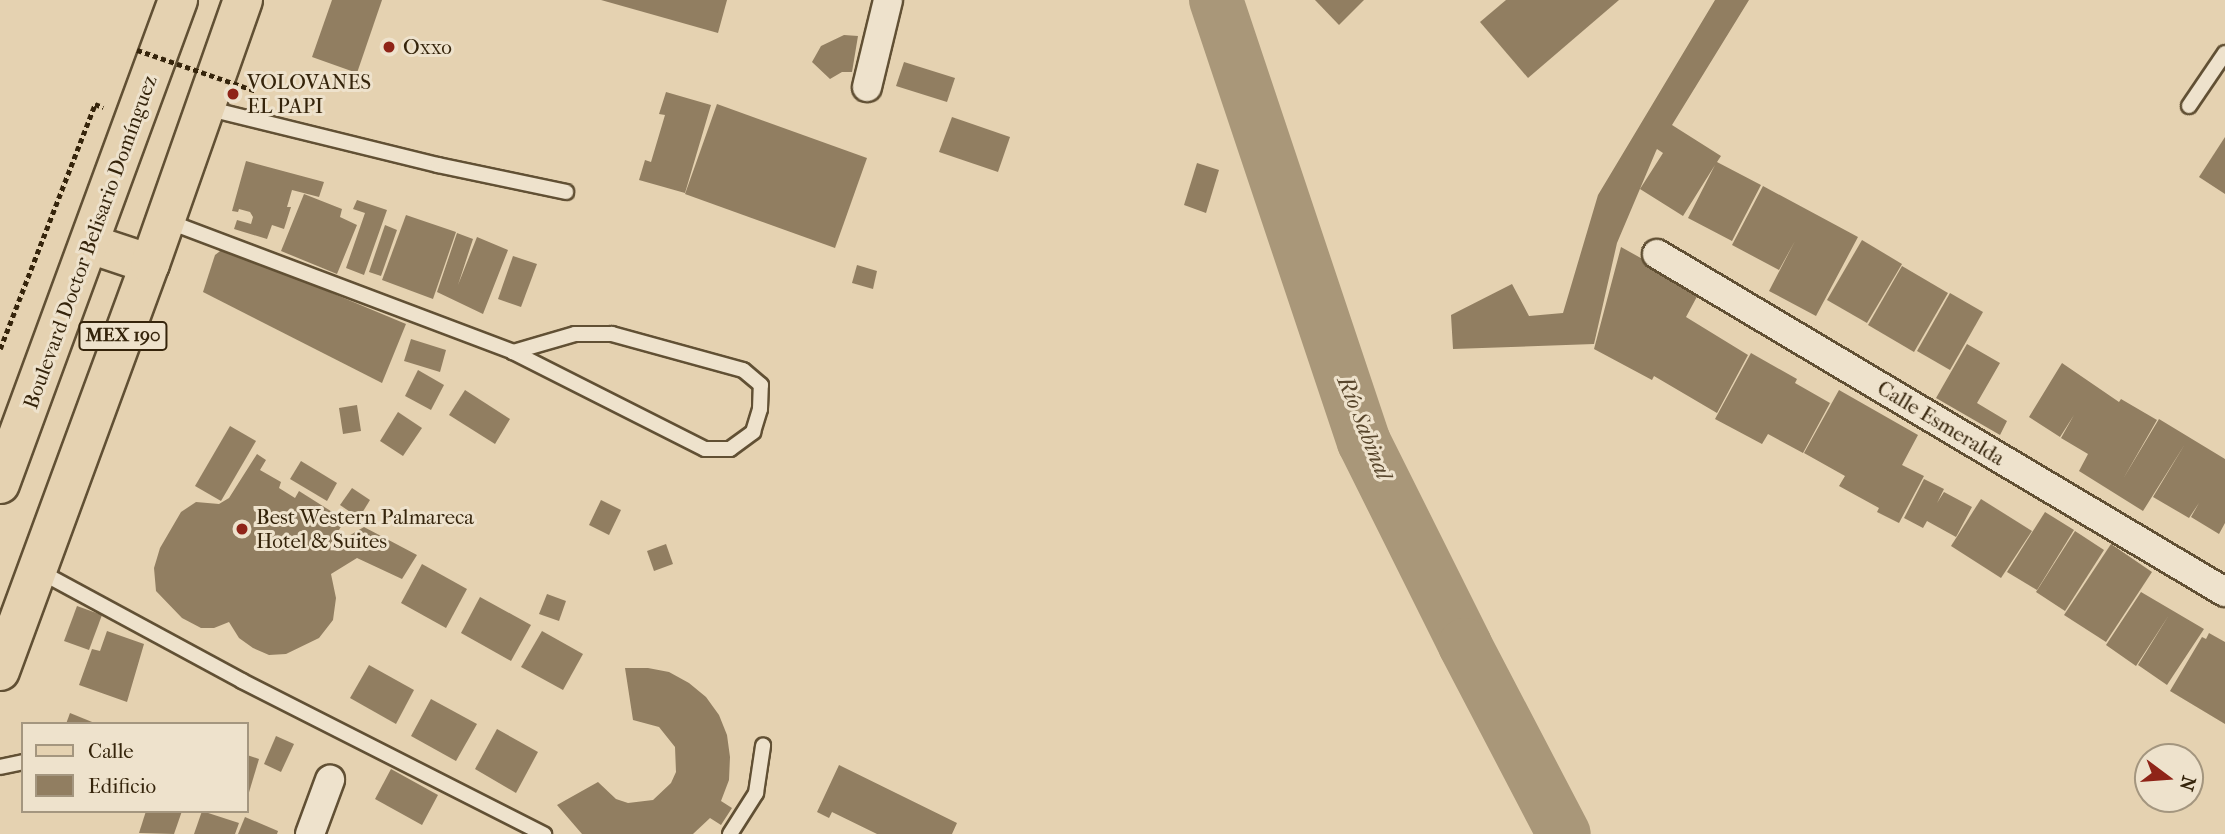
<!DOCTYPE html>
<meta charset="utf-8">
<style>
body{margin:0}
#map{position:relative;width:2225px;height:834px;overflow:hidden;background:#e5d2b1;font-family:"IM FELL French Canon",serif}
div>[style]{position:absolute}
.river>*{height:54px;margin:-27px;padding:0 27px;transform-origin:27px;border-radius:27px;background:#a99779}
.building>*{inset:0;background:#917e61}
.path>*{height:4.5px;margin-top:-2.25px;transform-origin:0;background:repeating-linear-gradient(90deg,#35240b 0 5px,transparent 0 8.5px)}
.roads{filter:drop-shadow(2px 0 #615034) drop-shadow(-2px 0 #615034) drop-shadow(0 2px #615034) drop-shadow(0 -2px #615034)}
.lane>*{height:14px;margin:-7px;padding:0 7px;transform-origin:7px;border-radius:7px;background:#eee2cc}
.street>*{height:28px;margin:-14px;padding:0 14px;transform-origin:14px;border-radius:14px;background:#eee2cc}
.primary>*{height:38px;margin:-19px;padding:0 19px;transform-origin:19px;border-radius:19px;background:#e5d2b1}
.path-bridge>*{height:4.5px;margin-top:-2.25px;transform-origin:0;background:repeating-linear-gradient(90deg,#35240b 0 5px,transparent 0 8.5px)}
.dots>*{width:19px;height:19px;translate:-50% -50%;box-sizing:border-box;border:4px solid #eee2cc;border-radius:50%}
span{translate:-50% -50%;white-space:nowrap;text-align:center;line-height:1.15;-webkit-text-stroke:6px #eee2cc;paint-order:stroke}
.shield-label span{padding:2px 5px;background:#eee2cc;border:2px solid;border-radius:5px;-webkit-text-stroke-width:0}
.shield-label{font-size:19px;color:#35240b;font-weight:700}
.poi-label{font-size:21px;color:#35240b}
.left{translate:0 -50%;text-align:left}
.street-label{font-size:21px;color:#35240b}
.water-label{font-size:23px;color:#58462c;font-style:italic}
.legend{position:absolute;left:21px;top:722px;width:228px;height:91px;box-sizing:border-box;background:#eee2cc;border:2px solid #a4967f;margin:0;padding:9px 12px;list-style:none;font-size:21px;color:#35240b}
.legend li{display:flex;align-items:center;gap:14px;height:35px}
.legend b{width:35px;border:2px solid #a4967f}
.north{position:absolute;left:2134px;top:743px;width:70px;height:70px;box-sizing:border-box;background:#eee2cc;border:2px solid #a4967f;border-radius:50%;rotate:106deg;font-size:19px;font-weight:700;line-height:28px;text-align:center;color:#35240b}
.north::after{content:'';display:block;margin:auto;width:24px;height:32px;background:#8f2418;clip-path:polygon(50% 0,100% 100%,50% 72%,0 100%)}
</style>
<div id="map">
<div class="river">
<i style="left:1216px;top:0;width:466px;rotate:71.5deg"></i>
<i style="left:1364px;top:442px;width:227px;rotate:63.5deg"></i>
<i style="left:1465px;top:645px;width:213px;rotate:62.4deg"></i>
</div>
<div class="building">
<i style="clip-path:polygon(332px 0,382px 0,357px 73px,312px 57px)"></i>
<i style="clip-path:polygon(601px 0,727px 0,718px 33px)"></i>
<i style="clip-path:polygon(1315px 0,1364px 0,1339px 25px)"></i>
<i style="clip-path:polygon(1506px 0,1619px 0,1528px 78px,1480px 22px)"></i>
<i style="clip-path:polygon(1715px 0,1749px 0,1672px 125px,1721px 156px,1717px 162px,1761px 185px,1732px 241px,1688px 218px,1715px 165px,1683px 216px,1640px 189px,1663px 153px,1657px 149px,1656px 151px,1617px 243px,1594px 344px,1453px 349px,1451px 315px,1512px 284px,1529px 316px,1563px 313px,1598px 195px)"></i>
<i style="clip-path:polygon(844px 35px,858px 36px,852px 72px,842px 72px,830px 79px,812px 62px,821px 46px)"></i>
<i style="clip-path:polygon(904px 62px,955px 78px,947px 102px,896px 86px)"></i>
<i style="clip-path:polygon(666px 92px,711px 105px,685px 193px,639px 180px,645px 160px,651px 162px,665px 115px,659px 114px)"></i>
<i style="clip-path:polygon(717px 104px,867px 158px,835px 248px,685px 194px)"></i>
<i style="clip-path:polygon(952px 117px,1010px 137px,998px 172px,939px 152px)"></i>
<i style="clip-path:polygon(2225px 137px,2225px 194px,2199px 177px)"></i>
<i style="clip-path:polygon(246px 161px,324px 182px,319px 197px,292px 190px,287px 207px,291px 207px,284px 229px,272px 225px,267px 239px,234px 229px,237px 220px,251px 224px,253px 217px,250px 212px,239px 209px,238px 212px,232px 211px)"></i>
<i style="clip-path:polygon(1197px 163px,1219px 170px,1206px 213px,1184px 205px)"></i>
<i style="clip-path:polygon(1763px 186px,1858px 237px,1816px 316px,1769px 291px,1795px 241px,1779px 270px,1732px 245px)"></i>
<i style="clip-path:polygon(304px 194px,342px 209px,340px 217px,357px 225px,337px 274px,281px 251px)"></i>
<i style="clip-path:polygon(357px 200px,387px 210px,364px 275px,346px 268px,365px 213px,353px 209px)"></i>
<i style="clip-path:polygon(406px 215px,456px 232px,433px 299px,382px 280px)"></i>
<i style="clip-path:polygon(385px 225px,397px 230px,381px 276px,369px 272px)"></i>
<i style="clip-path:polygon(457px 233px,473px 239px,458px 285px,477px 237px,508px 250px,483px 314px,437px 292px)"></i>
<i style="clip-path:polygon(1862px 240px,1902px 264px,1867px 323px,1827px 300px)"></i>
<i style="clip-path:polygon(1621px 247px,1700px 291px,1686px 317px,1748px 355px,1717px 413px,1654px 376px,1652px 380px,1594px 349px)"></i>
<i style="clip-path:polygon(224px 248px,406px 324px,382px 383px,203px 292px,215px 255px)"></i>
<i style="clip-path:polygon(513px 256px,537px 264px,521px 307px,498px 299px)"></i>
<i style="clip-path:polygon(857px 265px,877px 271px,873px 289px,852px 283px)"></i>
<i style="clip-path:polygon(1902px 266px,1948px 293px,1914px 352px,1868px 325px)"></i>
<i style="clip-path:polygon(1950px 293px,1983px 312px,1950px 370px,1917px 351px)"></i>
<i style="clip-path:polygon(411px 339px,446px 350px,440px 372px,404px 361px)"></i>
<i style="clip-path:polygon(1967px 344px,2000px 363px,1977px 403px,2007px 421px,2000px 435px,1936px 398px)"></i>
<i style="clip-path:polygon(1751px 353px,1797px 379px,1795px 383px,1830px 403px,1803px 453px,1768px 434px,1762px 444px,1715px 419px)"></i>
<i style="clip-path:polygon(2062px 363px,2119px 402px,2121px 399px,2157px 420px,2123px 479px,2159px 419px,2225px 459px,2225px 523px,2219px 534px,2191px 517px,2199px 503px,2189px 518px,2153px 497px,2185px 444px,2143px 511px,2079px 471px,2088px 454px,2061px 438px,2074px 415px,2060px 437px,2029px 417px)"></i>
<i style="clip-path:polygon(418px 370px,444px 385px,431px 410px,405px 396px)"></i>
<i style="clip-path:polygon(465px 390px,510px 419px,495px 444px,449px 415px)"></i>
<i style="clip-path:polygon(1839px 390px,1918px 435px,1902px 465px,1924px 476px,1899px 523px,1877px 512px,1879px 508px,1839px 486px,1845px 476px,1804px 453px)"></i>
<i style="clip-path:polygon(357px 405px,361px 431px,343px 434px,339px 408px)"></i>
<i style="clip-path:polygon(398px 412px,422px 428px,403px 456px,380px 441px)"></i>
<i style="clip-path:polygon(230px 426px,256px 441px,221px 501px,195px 486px)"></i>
<i style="clip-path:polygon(257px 454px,266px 460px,260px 470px,281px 482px,279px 488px,295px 498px,299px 491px,345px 520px,328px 548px,364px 527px,417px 555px,402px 579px,357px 558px,331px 574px,336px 598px,333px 620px,319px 638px,286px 654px,269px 655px,253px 648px,239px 638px,229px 622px,214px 628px,201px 628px,182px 618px,156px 591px,154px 568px,160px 548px,181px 512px,196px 502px,219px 504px,229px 498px)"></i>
<i style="clip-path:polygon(301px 461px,337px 483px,327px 501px,290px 479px)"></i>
<i style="clip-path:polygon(1924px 479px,1944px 489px,1937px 503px,1944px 492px,1972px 507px,1956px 537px,1927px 521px,1923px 528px,1904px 518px)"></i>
<i style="clip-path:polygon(352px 488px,370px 500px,359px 518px,340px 505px)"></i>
<i style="clip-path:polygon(1981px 499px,2032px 531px,2001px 578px,1951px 546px)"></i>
<i style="clip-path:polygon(601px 500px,621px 510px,609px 535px,589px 525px)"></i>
<i style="clip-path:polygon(2045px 512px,2074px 530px,2037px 590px,2007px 572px)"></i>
<i style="clip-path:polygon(2075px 531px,2104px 550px,2065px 611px,2036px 592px)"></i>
<i style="clip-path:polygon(666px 544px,673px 564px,654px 571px,647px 551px)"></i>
<i style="clip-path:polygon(2111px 544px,2152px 572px,2106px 642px,2064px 615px)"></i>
<i style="clip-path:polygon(422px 564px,467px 589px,446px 628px,401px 603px)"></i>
<i style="clip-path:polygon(2141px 592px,2204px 629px,2167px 685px,2138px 665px,2169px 615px,2136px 666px,2106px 645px)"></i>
<i style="clip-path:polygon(547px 594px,566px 601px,559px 621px,539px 614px)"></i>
<i style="clip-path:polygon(480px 597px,531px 625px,511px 661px,461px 633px)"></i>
<i style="clip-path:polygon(77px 606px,102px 615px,89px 650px,64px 641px)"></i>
<i style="clip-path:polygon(107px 631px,144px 644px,127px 702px,79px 685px,92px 649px,100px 651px)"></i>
<i style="clip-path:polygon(542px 631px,583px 654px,563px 690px,521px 667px)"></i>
<i style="clip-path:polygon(2209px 633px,2225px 642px,2225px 724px,2170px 691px,2202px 637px,2206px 639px)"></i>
<i style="clip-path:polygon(369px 665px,414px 690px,396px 724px,350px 698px)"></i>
<i style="clip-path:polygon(625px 668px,648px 668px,669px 672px,689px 683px,706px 697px,719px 715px,727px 735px,730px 757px,729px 780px,721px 801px,732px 808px,721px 825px,710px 818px,693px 834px,582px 834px,557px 805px,598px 782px,616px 799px,628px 803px,653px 800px,671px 783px,676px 772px,675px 747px,659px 727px,633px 720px)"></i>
<i style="clip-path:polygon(431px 699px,477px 724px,456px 761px,411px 736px)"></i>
<i style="clip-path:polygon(70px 713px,97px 724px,66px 724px)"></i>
<i style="clip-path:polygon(497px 729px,538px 752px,516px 793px,475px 769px)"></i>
<i style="clip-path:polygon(276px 736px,294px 744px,281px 772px,264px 764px)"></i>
<i style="clip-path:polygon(247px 755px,259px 759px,247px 799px)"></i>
<i style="clip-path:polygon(839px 765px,957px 823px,952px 834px,877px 834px,832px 812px,829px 818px,817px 812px)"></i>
<i style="clip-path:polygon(391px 769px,438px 795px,422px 825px,375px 799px)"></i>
<i style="clip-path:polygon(146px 811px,182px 811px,174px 834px,139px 833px)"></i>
<i style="clip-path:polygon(202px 811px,239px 823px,235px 834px,194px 834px)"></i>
<i style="clip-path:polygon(245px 817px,278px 831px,277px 834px,238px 834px)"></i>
</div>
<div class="path">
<i style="left:0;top:349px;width:263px;rotate:-68.8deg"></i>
<i style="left:95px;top:104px;width:9px;rotate:21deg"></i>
</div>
<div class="roads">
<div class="lane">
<i style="left:2189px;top:106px;width:64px;rotate:-55.8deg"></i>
<i style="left:206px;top:108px;width:239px;rotate:13.8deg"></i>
<i style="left:438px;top:165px;width:131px;rotate:11.9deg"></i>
<i style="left:167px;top:221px;width:370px;rotate:20.7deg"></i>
<i style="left:513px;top:352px;width:215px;rotate:26.8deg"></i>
<i style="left:705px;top:449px;width:25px"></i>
<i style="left:730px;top:449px;width:29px;rotate:-36deg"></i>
<i style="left:753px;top:432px;width:24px;rotate:-73deg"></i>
<i style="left:760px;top:409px;width:24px;rotate:-88deg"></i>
<i style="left:761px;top:385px;width:23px;rotate:-140deg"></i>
<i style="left:743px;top:370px;width:136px;rotate:-164.6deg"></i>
<i style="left:612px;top:334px;width:37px;rotate:180deg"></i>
<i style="left:575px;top:334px;width:65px;rotate:163.8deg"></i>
<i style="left:37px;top:570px;width:233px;rotate:28.4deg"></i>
<i style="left:242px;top:681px;width:339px;rotate:26.9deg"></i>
<i style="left:0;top:767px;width:24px;rotate:-12deg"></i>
<i style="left:730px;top:834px;width:49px;rotate:-57.6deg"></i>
<i style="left:756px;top:793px;width:48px;rotate:-81.5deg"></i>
</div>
<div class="street">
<i style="left:867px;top:87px;width:89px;rotate:-76.4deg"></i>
<i style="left:1657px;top:254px;width:661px;rotate:30.76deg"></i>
<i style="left:310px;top:834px;width:58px;rotate:-69.7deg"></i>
</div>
<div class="primary">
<i style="left:90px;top:244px;width:63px;rotate:18.4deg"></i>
<i style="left:0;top:484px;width:516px;rotate:-69.81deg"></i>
<i style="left:0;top:671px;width:434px;rotate:-69.8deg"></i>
<i style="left:150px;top:264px;width:280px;rotate:-70.6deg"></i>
</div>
</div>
<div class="path-bridge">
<i style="left:137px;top:50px;width:126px;rotate:19deg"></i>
</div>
<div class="dots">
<i style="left:389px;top:47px;background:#8f2418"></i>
<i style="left:233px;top:94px;background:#8f2418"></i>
<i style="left:242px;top:529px;background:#8f2418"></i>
</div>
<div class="shield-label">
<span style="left:123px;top:336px">MEX 190</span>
</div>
<div class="poi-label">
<span class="left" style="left:403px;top:47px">Oxxo</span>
<span class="left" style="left:247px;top:94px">VOLOVANES<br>EL PAPI</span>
<span class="left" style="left:256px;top:529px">Best Western Palmareca<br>Hotel &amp; Suites</span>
</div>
<div class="street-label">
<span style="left:90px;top:242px;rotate:-70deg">Boulevard Doctor Belisario Domínguez</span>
<span style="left:1941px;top:423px;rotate:31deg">Calle Esmeralda</span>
</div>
<div class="water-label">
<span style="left:1364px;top:428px;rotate:68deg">Río Sabinal</span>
</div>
<ul class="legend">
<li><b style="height:9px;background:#e5d2b1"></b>Calle</li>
<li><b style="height:19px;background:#917e61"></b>Edificio</li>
</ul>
<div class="north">N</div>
</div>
